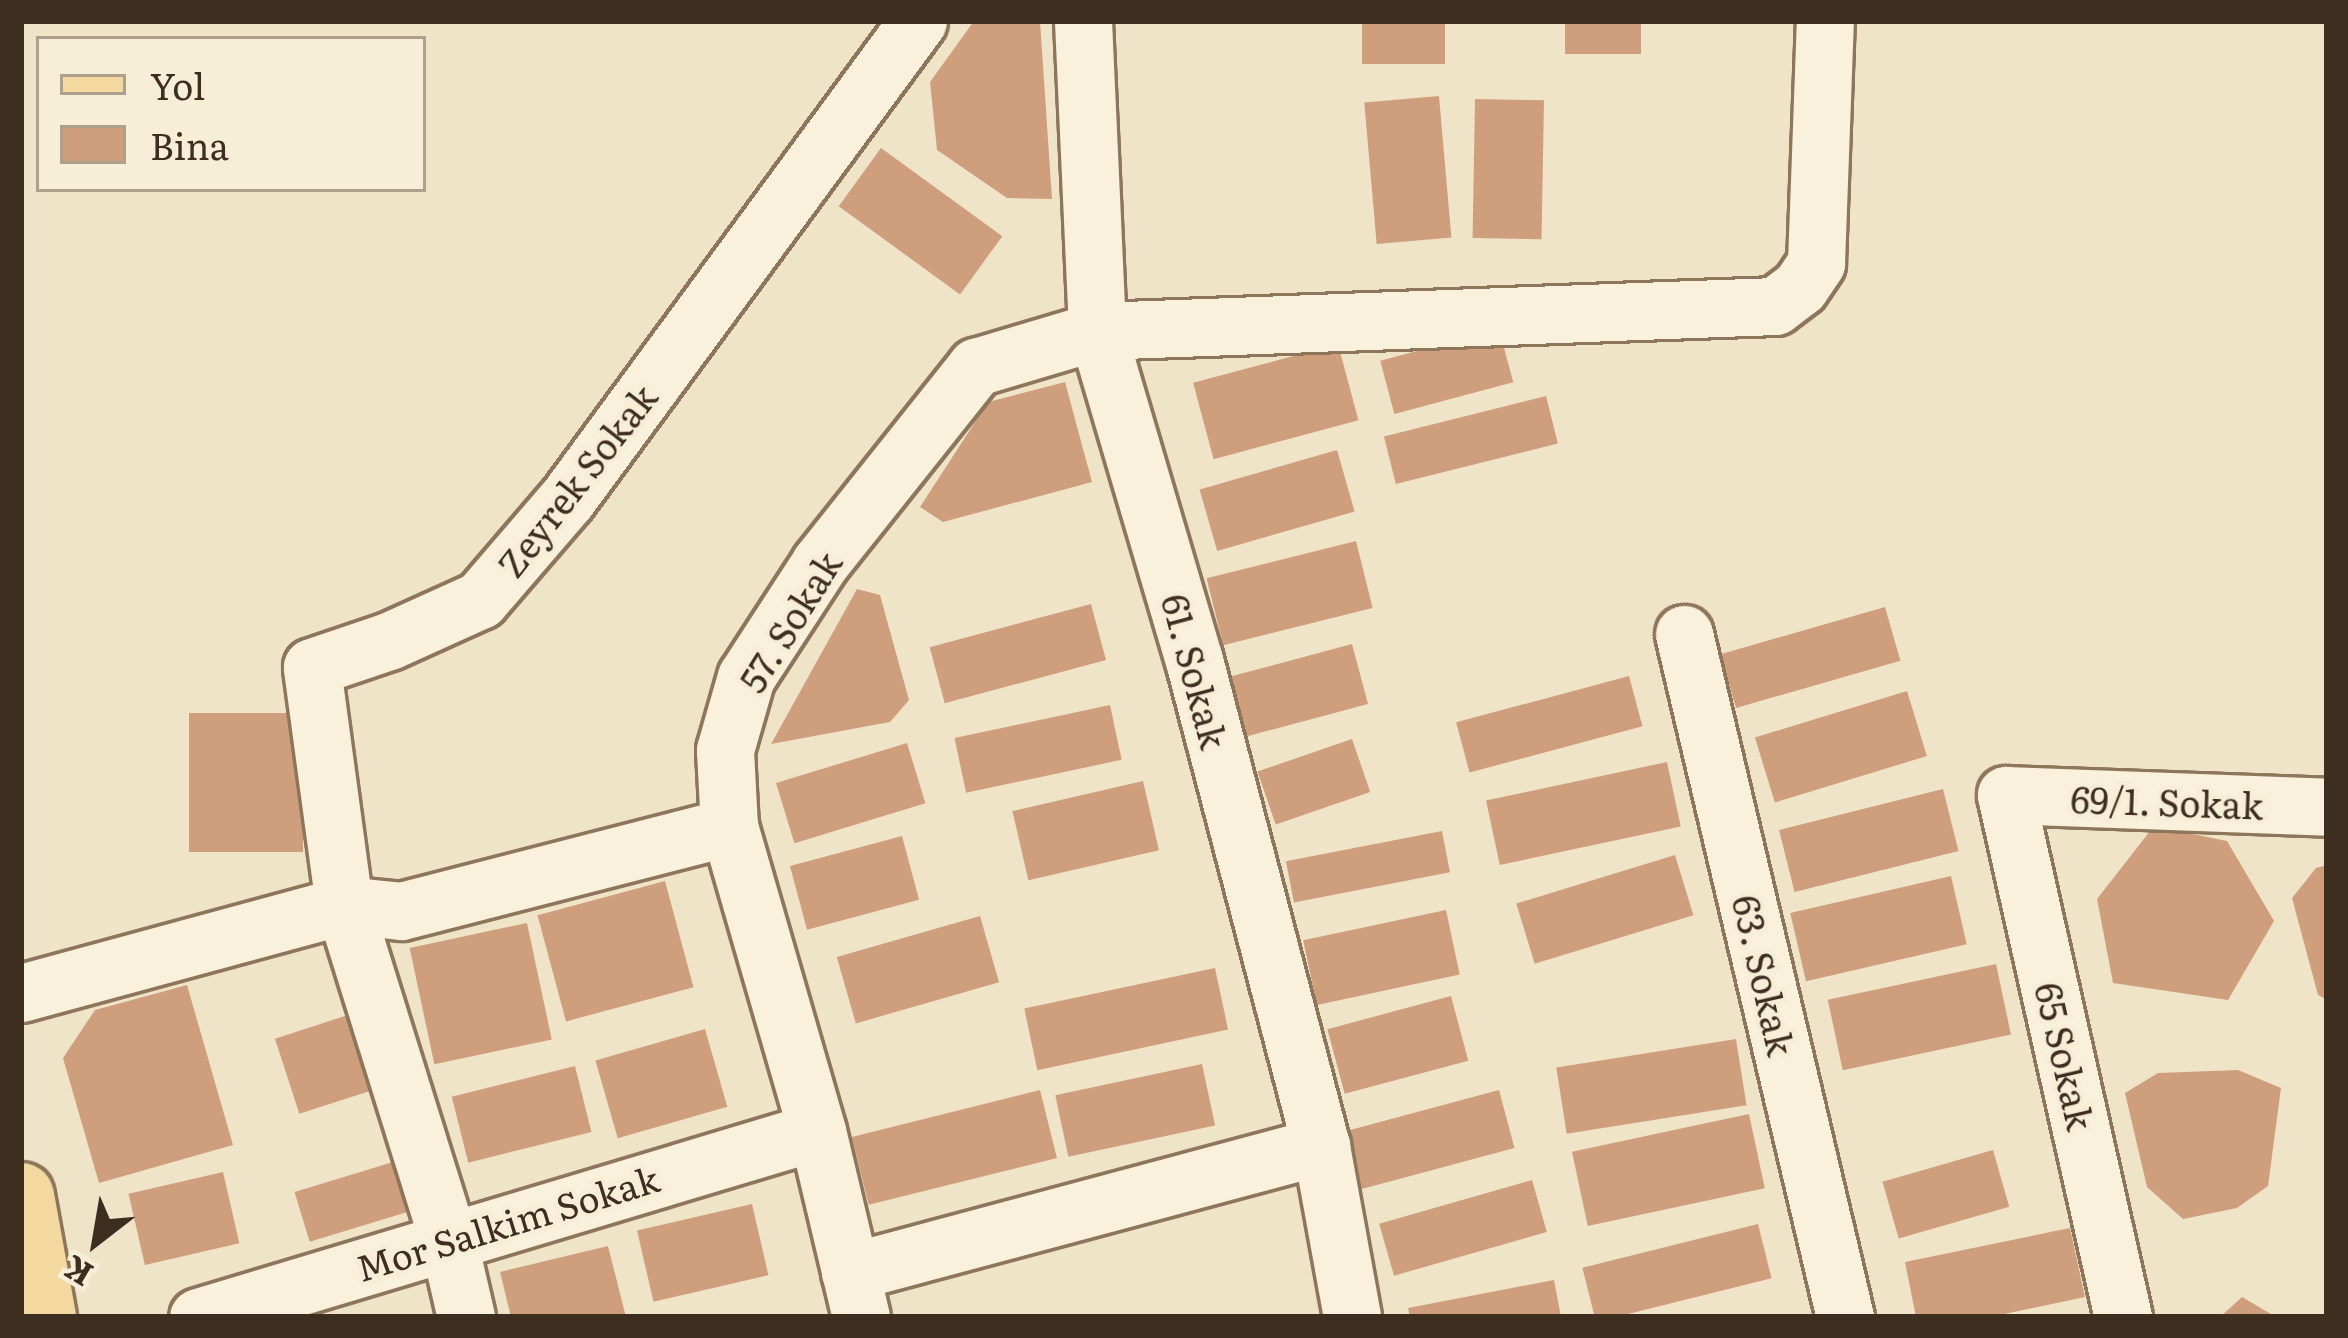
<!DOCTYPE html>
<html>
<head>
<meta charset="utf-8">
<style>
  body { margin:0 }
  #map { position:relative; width:2348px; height:1338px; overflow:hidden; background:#f0e4c8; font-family:Literata,serif }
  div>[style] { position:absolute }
  .building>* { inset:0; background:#cf9f7d; transform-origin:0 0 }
  .roads { filter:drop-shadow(3px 0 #8d765c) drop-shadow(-3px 0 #8d765c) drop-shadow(0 3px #8d765c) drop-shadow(0 -3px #8d765c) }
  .minor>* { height:57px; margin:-28.5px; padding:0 28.5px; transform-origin:28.5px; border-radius:28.5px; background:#faf1dc }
  .major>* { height:66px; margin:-33px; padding:0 33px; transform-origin:33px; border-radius:33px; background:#f3d9a0 }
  span { translate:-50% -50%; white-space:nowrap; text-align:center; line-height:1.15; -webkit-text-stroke:9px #f7eed8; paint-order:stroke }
  .street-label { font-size:36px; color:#3d2e20 }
  .frame { position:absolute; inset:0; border:24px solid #3d2e20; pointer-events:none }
  .legend { position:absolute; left:36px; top:36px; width:390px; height:156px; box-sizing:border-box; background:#f7eed8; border:3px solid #ada18e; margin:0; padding:15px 21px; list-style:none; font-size:36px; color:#3d2e20 }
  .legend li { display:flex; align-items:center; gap:24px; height:60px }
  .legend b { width:60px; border:3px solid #ada18e }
  .north { position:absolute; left:36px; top:1182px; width:120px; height:120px; -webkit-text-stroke:9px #f7eed8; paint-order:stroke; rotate:211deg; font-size:33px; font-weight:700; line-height:48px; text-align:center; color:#3d2e20 }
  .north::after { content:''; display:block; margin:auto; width:42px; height:54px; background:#3d2e20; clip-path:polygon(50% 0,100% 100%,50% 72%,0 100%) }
</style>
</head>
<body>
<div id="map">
  <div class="building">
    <i style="clip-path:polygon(974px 21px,1040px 21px,1052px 199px,1007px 198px,937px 150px,930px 82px)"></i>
    <i style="left:1362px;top:21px;width:83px;height:43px"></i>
    <i style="left:1565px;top:21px;width:76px;height:33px"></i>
    <i style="left:1439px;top:96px;width:142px;height:75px;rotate:85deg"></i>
    <i style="left:1475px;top:99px;width:69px;height:139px;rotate:1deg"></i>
    <i style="left:881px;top:148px;width:150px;height:72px;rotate:36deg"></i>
    <i style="left:1499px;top:329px;width:55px;height:123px;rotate:75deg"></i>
    <i style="left:1338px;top:344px;width:79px;height:150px;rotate:75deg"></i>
    <i style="clip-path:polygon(1065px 382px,1092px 482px,943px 522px,920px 507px,988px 402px)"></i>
    <i style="left:1546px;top:396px;width:49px;height:167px;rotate:76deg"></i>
    <i style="left:1337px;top:450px;width:64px;height:143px;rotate:74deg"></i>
    <i style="left:1356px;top:541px;width:69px;height:154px;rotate:76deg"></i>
    <i style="clip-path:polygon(857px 589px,880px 595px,909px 700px,890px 722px,771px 744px)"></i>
    <i style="left:1091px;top:604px;width:58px;height:167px;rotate:75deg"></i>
    <i style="left:1885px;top:607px;width:56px;height:171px;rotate:74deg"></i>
    <i style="left:1352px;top:644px;width:62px;height:125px;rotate:75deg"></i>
    <i style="left:1629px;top:676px;width:52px;height:179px;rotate:75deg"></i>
    <i style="left:1907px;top:691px;width:68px;height:159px;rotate:73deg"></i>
    <i style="left:1110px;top:705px;width:56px;height:159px;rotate:78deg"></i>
    <i style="left:189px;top:713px;width:114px;height:139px"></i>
    <i style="left:1352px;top:739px;width:56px;height:100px;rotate:71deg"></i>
    <i style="left:907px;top:743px;width:63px;height:137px;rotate:73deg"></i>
    <i style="left:1667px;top:762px;width:66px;height:185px;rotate:78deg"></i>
    <i style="left:1143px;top:781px;width:71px;height:134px;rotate:77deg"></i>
    <i style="left:1943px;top:789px;width:64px;height:169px;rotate:76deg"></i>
    <i style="clip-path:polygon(2154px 826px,2227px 841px,2274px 921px,2228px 1000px,2113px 983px,2097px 899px)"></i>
    <i style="left:1442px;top:831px;width:42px;height:159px;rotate:79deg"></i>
    <i style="left:902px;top:836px;width:66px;height:116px;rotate:75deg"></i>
    <i style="left:1675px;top:855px;width:63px;height:166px;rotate:73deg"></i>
    <i style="clip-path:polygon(2327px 865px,2327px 1000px,2318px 995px,2292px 898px,2316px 868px)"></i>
    <i style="left:1951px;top:876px;width:70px;height:165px;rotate:77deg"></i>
    <i style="left:665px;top:881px;width:110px;height:132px;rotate:75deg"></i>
    <i style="left:1446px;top:910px;width:66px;height:146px;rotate:78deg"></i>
    <i style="left:980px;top:916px;width:69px;height:149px;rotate:74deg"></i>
    <i style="left:527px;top:923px;width:119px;height:120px;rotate:78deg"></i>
    <i style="left:1996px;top:964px;width:72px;height:172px;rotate:78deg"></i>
    <i style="left:1215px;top:968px;width:63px;height:195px;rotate:78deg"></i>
    <i style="clip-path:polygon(187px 985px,233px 1145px,99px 1183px,63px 1058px,95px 1010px)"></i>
    <i style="left:1451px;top:996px;width:67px;height:128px;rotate:75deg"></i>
    <i style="left:351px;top:1014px;width:79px;height:80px;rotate:72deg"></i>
    <i style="left:705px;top:1029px;width:81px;height:114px;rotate:74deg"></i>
    <i style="left:1736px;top:1039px;width:67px;height:182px;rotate:81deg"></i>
    <i style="left:1202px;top:1064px;width:63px;height:150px;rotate:78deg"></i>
    <i style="left:575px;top:1066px;width:68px;height:127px;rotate:76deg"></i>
    <i style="clip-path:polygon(2238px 1070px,2281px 1088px,2268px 1186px,2237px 1208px,2183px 1219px,2147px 1187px,2125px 1093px,2158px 1073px)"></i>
    <i style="left:1040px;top:1090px;width:70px;height:194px;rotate:76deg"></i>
    <i style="left:1499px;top:1090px;width:60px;height:161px;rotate:75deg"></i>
    <i style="left:1749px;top:1114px;width:76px;height:181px;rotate:78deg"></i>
    <i style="left:1993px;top:1150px;width:59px;height:115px;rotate:74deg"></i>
    <i style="left:393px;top:1162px;width:52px;height:103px;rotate:73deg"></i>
    <i style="left:223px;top:1172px;width:73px;height:97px;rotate:77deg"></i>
    <i style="left:1532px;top:1180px;width:54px;height:159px;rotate:74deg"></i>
    <i style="left:752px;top:1204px;width:73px;height:118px;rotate:77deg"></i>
    <i style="left:1758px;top:1224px;width:56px;height:181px;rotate:76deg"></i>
    <i style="clip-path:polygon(2070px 1228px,2085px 1297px,1990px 1317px,1916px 1317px,1905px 1262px)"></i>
    <i style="clip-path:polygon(608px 1246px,626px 1317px,511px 1317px,500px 1272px)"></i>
    <i style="clip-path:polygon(1554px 1280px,1561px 1317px,1410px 1317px,1408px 1308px)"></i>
    <i style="clip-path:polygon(2242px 1297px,2276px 1317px,2220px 1317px)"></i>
  </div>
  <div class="roads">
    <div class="minor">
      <i style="left:1083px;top:21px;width:310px;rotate:87.4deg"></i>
      <i style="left:1097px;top:331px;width:343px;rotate:73.6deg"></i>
      <i style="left:1194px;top:660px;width:502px;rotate:75.36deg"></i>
      <i style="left:1321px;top:1146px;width:174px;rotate:79.7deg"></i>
      <i style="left:1684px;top:634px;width:702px;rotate:76.74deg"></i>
      <i style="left:21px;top:993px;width:335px;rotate:-15.2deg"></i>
      <i style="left:344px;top:905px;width:57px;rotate:6deg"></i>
      <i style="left:401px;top:911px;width:339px;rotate:-14.4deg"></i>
      <i style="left:850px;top:1272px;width:488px;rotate:-15deg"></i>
      <i style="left:198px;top:1317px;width:646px;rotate:-16.72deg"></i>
      <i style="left:466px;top:1317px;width:80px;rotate:-103deg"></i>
      <i style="left:448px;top:1239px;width:350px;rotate:-107.3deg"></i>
      <i style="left:344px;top:905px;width:240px;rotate:-97.7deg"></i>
      <i style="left:312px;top:667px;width:81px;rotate:-18.7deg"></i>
      <i style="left:389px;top:641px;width:100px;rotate:-24.3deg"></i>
      <i style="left:480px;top:600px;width:133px;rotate:-49.3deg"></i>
      <i style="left:567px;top:499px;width:593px;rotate:-53.71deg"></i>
      <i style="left:861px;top:1317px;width:191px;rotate:-103.3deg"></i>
      <i style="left:817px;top:1131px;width:316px;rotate:-106.1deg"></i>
      <i style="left:729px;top:827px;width:77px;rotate:-93deg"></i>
      <i style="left:725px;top:750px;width:76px;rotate:-74deg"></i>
      <i style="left:746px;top:677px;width:136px;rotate:-57deg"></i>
      <i style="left:820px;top:563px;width:251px;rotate:-51.5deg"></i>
      <i style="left:976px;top:367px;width:126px;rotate:-16.6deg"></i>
      <i style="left:1097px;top:331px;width:678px;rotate:-2.11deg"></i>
      <i style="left:1775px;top:306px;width:31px;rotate:-37deg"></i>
      <i style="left:1800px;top:287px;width:29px;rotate:-56deg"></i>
      <i style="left:1816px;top:263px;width:242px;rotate:-87.9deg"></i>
      <i style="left:2123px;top:1317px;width:535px;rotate:-102.63deg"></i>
      <i style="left:2006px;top:795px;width:321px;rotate:2.1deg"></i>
    </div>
    <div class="major">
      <i style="left:21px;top:1196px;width:123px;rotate:79.7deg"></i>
    </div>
  </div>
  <div class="street-label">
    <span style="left:576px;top:480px;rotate:-52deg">Zeyrek Sokak</span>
    <span style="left:789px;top:621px;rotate:-58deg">57. Sokak</span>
    <span style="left:1196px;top:671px;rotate:75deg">61. Sokak</span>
    <span style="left:2167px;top:801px;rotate:2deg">69/1. Sokak</span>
    <span style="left:1765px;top:975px;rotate:77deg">63. Sokak</span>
    <span style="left:2066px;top:1056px;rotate:77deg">65 Sokak</span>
    <span style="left:507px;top:1222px;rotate:-17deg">Mor Salkim Sokak</span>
  </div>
  <div class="frame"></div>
  <ul class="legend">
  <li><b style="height:15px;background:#f3d9a0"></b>Yol</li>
  <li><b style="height:33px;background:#cf9f7d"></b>Bina</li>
  </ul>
  <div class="north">K</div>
</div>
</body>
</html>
